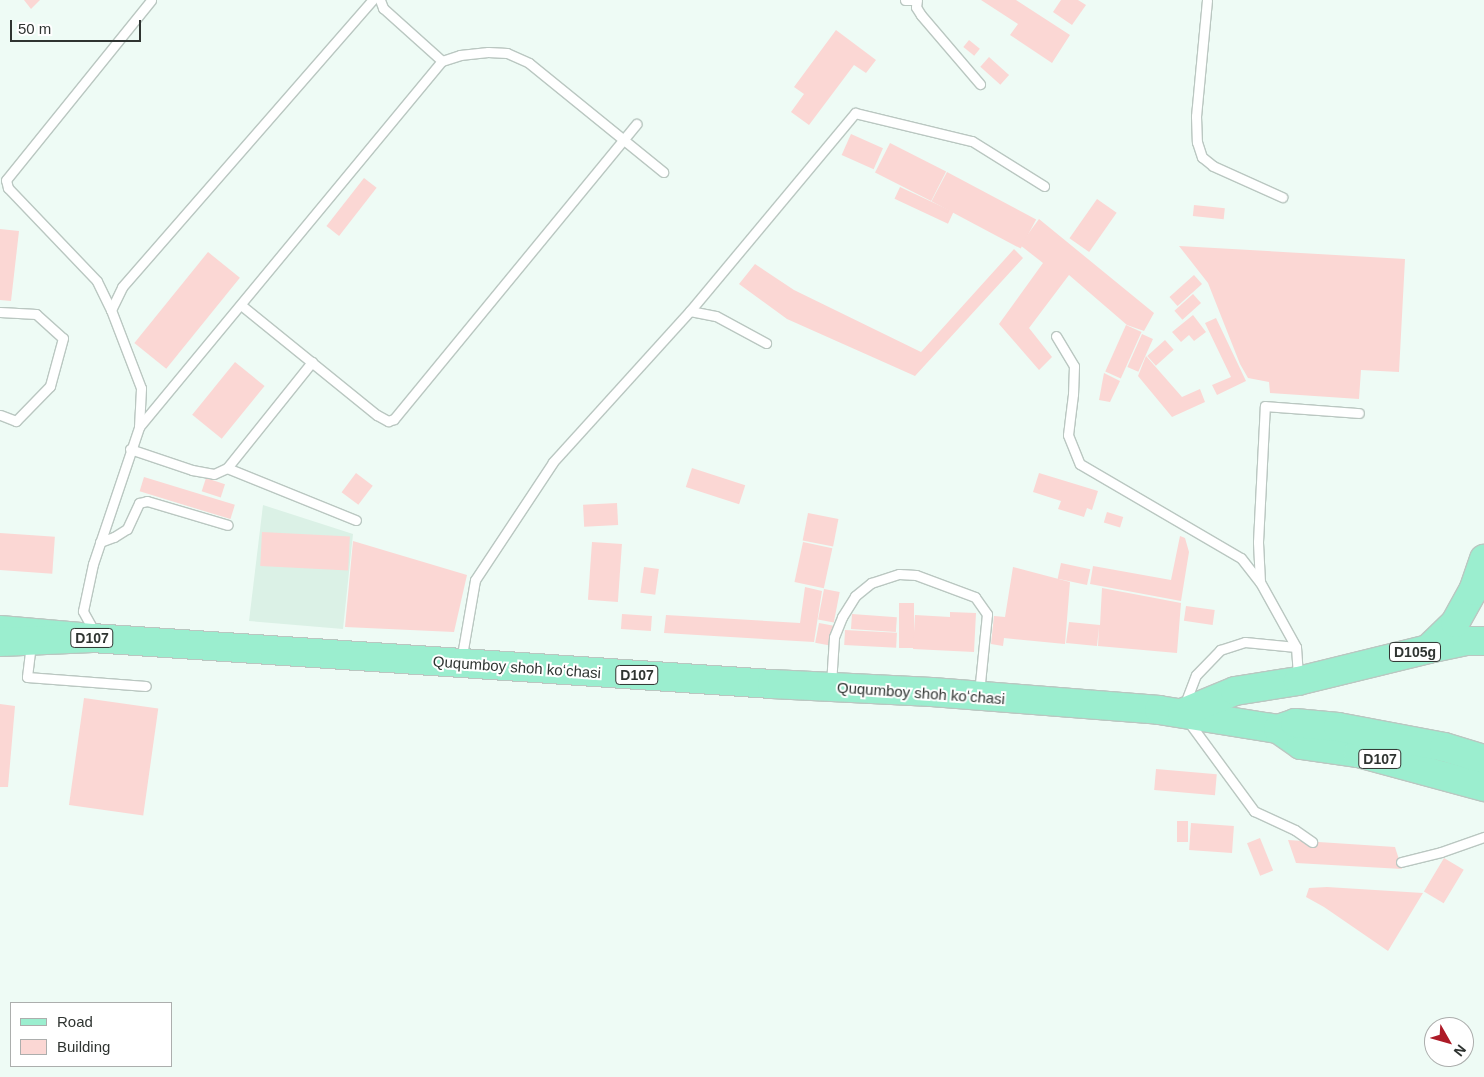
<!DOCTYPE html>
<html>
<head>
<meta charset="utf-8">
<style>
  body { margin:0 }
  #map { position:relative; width:1484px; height:1077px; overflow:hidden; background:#eefbf5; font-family:Arial,sans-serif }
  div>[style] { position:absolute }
  .built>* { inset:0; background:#dbf1e6 }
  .building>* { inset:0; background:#fbd7d4; transform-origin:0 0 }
  .roads { filter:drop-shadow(1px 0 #bac7c1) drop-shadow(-1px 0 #bac7c1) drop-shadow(0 1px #bac7c1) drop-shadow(0 -1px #bac7c1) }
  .service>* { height:9px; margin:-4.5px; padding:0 4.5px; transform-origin:4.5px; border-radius:4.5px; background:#fff }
  .primary>* { height:28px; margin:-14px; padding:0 14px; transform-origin:14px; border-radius:14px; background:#9beecf }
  span { translate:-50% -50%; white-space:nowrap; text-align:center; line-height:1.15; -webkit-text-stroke:4px #fff; paint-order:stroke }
  .shield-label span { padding:1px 4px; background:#fff; border:1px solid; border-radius:4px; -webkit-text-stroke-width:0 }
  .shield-label { font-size:14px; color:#2f3431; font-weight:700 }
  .street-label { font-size:15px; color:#2f3431 }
  .legend { position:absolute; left:10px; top:1002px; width:162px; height:65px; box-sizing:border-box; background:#fff; border:1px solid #acaead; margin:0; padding:6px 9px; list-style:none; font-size:15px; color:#2f3431 }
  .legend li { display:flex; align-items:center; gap:10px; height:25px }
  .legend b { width:25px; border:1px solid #acaead }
  .north { position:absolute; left:1424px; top:1017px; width:50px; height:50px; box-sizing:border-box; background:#fff; border:1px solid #acaead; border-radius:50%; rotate:128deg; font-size:14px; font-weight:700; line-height:20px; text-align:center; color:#2f3431 }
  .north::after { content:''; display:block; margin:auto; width:18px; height:22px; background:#ad1a27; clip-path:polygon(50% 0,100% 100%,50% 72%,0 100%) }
  .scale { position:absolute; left:10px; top:20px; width:131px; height:22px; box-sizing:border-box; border:2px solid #2f3431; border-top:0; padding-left:6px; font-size:15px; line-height:18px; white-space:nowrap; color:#2f3431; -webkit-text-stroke:4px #fff; paint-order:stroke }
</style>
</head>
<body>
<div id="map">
  <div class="built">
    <i style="clip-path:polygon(263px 505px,353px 534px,343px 629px,249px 621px)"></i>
  </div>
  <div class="building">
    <i style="clip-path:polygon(24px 0,40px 0,31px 9px)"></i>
    <i style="clip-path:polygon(981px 0,1016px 0,1070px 35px,1052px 63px,1010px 35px,1018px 24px)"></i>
    <i style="clip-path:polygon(1061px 0,1078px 0,1086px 5px,1072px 25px,1053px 12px)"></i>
    <i style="clip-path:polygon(836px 30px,876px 60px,866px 73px,854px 65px,809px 125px,791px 112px,804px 94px,794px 87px)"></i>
    <i style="left:969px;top:40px;width:14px;height:9px;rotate:39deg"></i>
    <i style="left:989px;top:57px;width:27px;height:13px;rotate:42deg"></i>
    <i style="left:851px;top:134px;width:35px;height:23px;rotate:24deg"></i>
    <i style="left:890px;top:143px;width:63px;height:33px;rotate:27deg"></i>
    <i style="left:947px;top:172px;width:101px;height:33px;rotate:28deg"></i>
    <i style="left:364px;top:178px;width:16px;height:61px;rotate:38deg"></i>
    <i style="left:900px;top:187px;width:59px;height:13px;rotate:25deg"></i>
    <i style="left:1097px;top:199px;width:24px;height:48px;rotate:35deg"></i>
    <i style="left:1194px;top:205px;width:31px;height:11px;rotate:6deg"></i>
    <i style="clip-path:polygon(1039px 219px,1154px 313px,1144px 331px,1127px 325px,1069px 275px,1029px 328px,1052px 357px,1039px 370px,999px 324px,1043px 263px,1020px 245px)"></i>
    <i style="clip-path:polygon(0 229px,19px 231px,11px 301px,0 300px)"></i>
    <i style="clip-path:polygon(1179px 246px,1405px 259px,1399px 372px,1361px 370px,1359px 399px,1270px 393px,1269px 382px,1248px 378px,1240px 364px,1208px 283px)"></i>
    <i style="clip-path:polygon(1014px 249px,1023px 258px,915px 376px,787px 319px,739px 284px,755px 264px,794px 290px,921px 352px)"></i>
    <i style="left:208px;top:252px;width:41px;height:117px;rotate:39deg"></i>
    <i style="left:1194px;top:275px;width:12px;height:33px;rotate:48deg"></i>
    <i style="left:1193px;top:294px;width:12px;height:25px;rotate:48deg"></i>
    <i style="clip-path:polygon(1193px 315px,1206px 332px,1194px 341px,1189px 335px,1181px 342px,1172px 332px)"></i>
    <i style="clip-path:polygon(1216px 318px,1246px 381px,1217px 395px,1212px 385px,1231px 377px,1205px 323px)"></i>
    <i style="left:1126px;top:325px;width:17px;height:51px;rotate:24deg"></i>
    <i style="left:1142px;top:334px;width:12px;height:36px;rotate:24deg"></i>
    <i style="left:1165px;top:340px;width:13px;height:24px;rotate:48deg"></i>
    <i style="clip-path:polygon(1146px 356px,1182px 397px,1200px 389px,1205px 402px,1172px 417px,1138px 376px)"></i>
    <i style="left:235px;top:362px;width:38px;height:68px;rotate:39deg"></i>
    <i style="clip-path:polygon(1104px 373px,1120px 381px,1110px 402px,1099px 400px)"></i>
    <i style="left:692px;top:468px;width:56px;height:20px;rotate:18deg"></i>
    <i style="left:356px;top:473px;width:21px;height:24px;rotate:37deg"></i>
    <i style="clip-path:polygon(1039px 473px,1098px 491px,1092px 510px,1087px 508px,1084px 517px,1058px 509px,1061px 501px,1033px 492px)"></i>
    <i style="left:144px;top:477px;width:95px;height:15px;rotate:17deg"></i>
    <i style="left:206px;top:478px;width:20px;height:14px;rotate:18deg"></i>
    <i style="left:617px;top:503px;width:22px;height:34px;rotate:87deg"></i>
    <i style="left:1107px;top:512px;width:17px;height:11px;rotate:17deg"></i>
    <i style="left:808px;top:513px;width:31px;height:28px;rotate:11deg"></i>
    <i style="left:262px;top:532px;width:88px;height:34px;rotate:3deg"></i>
    <i style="left:0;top:533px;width:55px;height:37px;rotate:4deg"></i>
    <i style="clip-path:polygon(1180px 536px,1185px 538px,1189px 552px,1181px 601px,1090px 584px,1093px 566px,1171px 580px)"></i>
    <i style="clip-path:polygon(353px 541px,467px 575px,454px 632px,345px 627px)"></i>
    <i style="left:592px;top:542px;width:30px;height:58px;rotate:4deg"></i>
    <i style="left:803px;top:542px;width:30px;height:41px;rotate:12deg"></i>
    <i style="left:1061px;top:563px;width:30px;height:16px;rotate:12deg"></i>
    <i style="left:644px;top:567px;width:15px;height:26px;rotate:8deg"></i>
    <i style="clip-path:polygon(1013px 567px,1070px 582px,1065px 644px,1004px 638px,1003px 646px,991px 644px,994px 616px,1005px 617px)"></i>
    <i style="clip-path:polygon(805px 587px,822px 591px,814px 642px,664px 633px,666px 615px,800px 623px)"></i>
    <i style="clip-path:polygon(1102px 588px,1181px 603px,1177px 653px,1098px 646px,1099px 627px,1097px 646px,1066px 643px,1069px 622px,1100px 625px)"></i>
    <i style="left:824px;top:589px;width:16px;height:31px;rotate:11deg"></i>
    <i style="left:899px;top:603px;width:15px;height:45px"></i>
    <i style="left:1186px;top:606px;width:29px;height:15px;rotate:8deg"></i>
    <i style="clip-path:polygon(950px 612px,976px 613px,974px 652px,913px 649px,915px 615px,950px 617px)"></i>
    <i style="left:622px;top:614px;width:30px;height:15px;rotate:4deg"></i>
    <i style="left:852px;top:614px;width:45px;height:15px;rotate:4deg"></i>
    <i style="left:819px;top:623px;width:15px;height:20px;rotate:11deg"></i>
    <i style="left:845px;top:630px;width:52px;height:15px;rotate:3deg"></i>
    <i style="left:84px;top:698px;width:75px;height:108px;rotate:8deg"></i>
    <i style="clip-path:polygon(0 704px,15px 706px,8px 787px,0 787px)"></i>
    <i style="left:1156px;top:769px;width:61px;height:21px;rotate:5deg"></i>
    <i style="left:1177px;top:821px;width:11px;height:21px"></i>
    <i style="left:1191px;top:823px;width:43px;height:27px;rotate:4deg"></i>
    <i style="left:1260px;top:838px;width:35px;height:14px;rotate:68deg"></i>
    <i style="clip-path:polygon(1288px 840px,1395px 847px,1402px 869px,1296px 863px)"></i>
    <i style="left:1444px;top:858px;width:23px;height:39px;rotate:31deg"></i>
    <i style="clip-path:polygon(1327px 887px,1423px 893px,1388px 951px,1324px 907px,1306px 897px,1309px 888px)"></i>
  </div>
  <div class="roads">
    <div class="service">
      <i style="left:380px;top:0;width:9px;rotate:69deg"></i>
      <i style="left:383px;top:8px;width:79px;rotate:41.9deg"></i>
      <i style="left:905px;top:0;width:9px"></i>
      <i style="left:917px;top:0;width:7px;rotate:98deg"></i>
      <i style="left:916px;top:7px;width:9px;rotate:58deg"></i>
      <i style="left:921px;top:15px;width:91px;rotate:49.5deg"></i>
      <i style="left:1207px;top:0;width:117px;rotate:95.4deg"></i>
      <i style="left:1196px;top:116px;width:26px;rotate:88deg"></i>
      <i style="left:1197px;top:142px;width:16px;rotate:72deg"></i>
      <i style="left:1202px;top:157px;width:14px;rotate:39deg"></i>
      <i style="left:1213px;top:166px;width:76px;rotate:24.2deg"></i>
      <i style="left:241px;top:305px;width:175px;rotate:39deg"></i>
      <i style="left:377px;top:415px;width:13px;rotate:29deg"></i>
      <i style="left:388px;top:421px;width:6px;rotate:-18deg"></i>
      <i style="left:394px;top:419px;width:382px;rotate:-50.6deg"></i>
      <i style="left:111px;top:310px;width:25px;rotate:-64deg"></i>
      <i style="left:122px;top:287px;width:381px;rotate:-48.9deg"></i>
      <i style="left:690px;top:311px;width:26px;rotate:11deg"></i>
      <i style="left:716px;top:316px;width:57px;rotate:28.4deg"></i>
      <i style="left:0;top:312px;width:36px;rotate:3deg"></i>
      <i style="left:36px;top:314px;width:36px;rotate:42deg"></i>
      <i style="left:63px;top:338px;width:50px;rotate:105.2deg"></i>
      <i style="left:50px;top:386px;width:49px;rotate:134.2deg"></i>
      <i style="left:16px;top:421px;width:17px;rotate:-159deg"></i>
      <i style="left:1056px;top:336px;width:35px;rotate:59deg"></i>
      <i style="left:1074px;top:366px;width:28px;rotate:92deg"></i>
      <i style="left:1073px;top:394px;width:41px;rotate:97deg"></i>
      <i style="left:1068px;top:435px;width:31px;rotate:68deg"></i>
      <i style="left:1080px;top:464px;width:186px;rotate:30.3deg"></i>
      <i style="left:1241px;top:558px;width:31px;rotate:52deg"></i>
      <i style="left:1260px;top:582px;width:74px;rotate:61deg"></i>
      <i style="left:1296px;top:647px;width:30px;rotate:86deg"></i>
      <i style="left:139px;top:427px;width:39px;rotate:-87deg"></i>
      <i style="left:141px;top:388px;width:84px;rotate:-111deg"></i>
      <i style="left:111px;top:310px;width:32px;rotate:-116deg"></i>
      <i style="left:97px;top:281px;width:129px;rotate:-133.7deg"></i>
      <i style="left:8px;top:188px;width:8px;rotate:-104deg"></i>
      <i style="left:6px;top:180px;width:231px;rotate:-51.1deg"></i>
      <i style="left:130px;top:449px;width:65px;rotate:18.7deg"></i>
      <i style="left:192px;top:470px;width:22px;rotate:10deg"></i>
      <i style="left:214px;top:474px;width:14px;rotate:-25deg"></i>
      <i style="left:227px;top:468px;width:136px;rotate:-51.3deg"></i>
      <i style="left:227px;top:468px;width:139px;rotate:22deg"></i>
      <i style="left:100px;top:542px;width:15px;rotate:-20deg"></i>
      <i style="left:114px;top:537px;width:15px;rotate:-32deg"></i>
      <i style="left:127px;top:529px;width:29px;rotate:-65deg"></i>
      <i style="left:139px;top:503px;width:8px;rotate:-14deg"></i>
      <i style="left:147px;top:501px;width:84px;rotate:16.5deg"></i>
      <i style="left:1260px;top:582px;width:40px;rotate:-92.9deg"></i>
      <i style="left:1258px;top:542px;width:136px;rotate:-87.1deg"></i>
      <i style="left:1265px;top:406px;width:94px;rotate:4.3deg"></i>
      <i style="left:95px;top:633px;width:25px;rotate:-119deg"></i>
      <i style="left:83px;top:611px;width:48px;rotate:-78deg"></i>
      <i style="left:93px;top:564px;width:145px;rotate:-71.4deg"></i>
      <i style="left:139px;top:427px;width:475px;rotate:-50.4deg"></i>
      <i style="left:442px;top:61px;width:19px;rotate:-18deg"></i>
      <i style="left:460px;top:55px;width:28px;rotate:-6deg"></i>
      <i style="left:488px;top:52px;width:19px;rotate:3deg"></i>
      <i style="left:507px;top:53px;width:24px;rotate:24deg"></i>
      <i style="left:529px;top:63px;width:173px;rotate:39.1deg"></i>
      <i style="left:31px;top:644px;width:33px;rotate:97deg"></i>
      <i style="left:27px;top:677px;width:119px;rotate:4.3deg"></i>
      <i style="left:461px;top:661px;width:82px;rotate:-80.2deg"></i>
      <i style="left:475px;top:580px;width:141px;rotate:-56.5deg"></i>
      <i style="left:553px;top:462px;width:204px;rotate:-47.8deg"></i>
      <i style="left:690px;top:311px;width:258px;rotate:-50.2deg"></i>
      <i style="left:855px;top:113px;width:120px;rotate:13.5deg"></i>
      <i style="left:972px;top:141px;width:85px;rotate:32deg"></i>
      <i style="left:831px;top:684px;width:47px;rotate:-86.3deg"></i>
      <i style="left:834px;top:637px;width:22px;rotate:-68deg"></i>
      <i style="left:842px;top:617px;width:25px;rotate:-58deg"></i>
      <i style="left:855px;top:596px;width:21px;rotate:-39deg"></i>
      <i style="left:871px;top:583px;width:29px;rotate:-18deg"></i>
      <i style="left:899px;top:574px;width:17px;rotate:3deg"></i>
      <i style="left:916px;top:575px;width:63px;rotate:20.4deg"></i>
      <i style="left:975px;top:597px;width:21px;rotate:55deg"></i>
      <i style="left:987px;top:614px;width:79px;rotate:95.8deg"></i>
      <i style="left:1184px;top:706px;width:33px;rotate:-69deg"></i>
      <i style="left:1196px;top:675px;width:35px;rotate:-46deg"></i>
      <i style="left:1220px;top:650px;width:26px;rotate:-18deg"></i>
      <i style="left:1245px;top:642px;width:51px;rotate:5.6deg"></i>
      <i style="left:1188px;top:721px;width:112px;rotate:53.7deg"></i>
      <i style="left:1254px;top:811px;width:45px;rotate:24.9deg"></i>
      <i style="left:1295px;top:830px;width:21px;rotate:35deg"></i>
      <i style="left:1401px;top:862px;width:41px;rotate:-14deg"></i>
      <i style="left:1441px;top:852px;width:46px;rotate:-19.2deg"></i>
    </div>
    <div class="primary">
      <i style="left:0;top:630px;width:92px;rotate:5deg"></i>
      <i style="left:92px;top:638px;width:92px;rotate:177.5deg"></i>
      <i style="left:92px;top:638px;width:682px;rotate:3.87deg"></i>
      <i style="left:772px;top:684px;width:160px;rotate:2.9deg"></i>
      <i style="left:932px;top:692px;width:228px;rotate:4.5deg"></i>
      <i style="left:1159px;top:710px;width:121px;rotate:9.1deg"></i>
      <i style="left:1278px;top:729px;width:28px;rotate:35deg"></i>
      <i style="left:1301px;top:745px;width:58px;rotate:8deg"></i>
      <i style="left:1358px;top:753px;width:131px;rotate:15.1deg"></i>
      <i style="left:1428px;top:649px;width:40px;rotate:-12deg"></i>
      <i style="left:1467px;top:641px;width:17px"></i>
      <i style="left:1182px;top:713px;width:57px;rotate:-22.5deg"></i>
      <i style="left:1235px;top:691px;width:64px;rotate:-9deg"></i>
      <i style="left:1298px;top:681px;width:134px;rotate:-13.8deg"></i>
      <i style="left:1428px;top:649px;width:37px;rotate:-44deg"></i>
      <i style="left:1455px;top:623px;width:37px;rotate:-61deg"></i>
      <i style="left:1473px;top:591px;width:34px;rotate:-71deg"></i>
      <i style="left:1278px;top:729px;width:18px;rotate:-19deg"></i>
      <i style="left:1295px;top:723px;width:43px;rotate:5.3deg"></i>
      <i style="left:1338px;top:727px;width:108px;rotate:10.7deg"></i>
      <i style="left:1444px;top:747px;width:42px;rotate:16.7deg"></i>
    </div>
  </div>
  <div class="shield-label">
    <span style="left:92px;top:638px">D107</span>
    <span style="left:1415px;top:652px">D105g</span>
    <span style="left:637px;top:675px">D107</span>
    <span style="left:1380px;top:759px">D107</span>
  </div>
  <div class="street-label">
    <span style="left:517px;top:667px;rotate:4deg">Ququmboy shoh koʻchasi</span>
    <span style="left:921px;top:693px;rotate:4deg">Ququmboy shoh koʻchasi</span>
  </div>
  <ul class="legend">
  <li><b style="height:6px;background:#9beecf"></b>Road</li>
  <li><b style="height:14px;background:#fbd7d4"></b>Building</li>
  </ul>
  <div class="north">N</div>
  <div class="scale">50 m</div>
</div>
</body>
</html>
